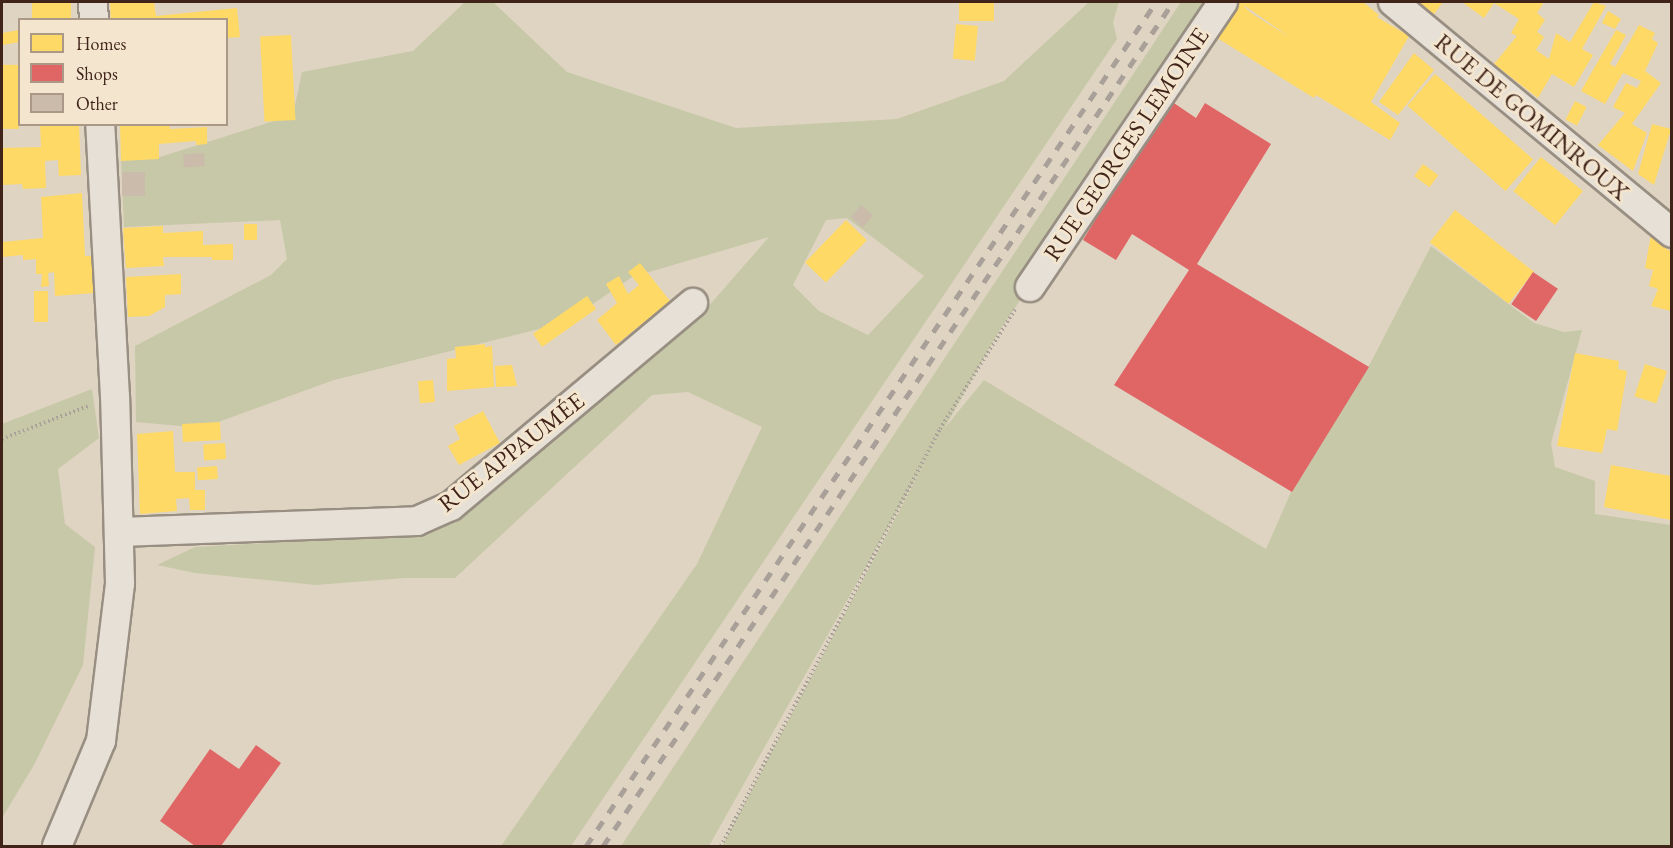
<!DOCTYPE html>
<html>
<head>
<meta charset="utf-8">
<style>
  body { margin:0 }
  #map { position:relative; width:1673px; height:848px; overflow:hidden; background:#dfd4c1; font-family:"EB Garamond",serif }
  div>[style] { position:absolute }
  .green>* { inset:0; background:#c7c8a7 }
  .homes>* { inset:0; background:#ffd966; transform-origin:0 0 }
  .shops>* { inset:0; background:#e06666; transform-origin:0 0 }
  .building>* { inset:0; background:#cabbab; transform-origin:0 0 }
  .path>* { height:4px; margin-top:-2px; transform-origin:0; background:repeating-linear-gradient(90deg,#a9a199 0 1.5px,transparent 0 4.5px) }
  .roads { filter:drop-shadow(2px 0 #988e82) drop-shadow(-2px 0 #988e82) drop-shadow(0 2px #988e82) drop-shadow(0 -2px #988e82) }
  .minor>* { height:28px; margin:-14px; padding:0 14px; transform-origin:14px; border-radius:14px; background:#e6e0d6 }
  .rail>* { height:4.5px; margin-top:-2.25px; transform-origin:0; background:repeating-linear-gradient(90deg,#a9a199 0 10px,transparent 0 20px) }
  span { translate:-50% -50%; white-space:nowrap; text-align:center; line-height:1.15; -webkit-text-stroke:6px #f3e5ce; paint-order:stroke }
  .street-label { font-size:24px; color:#40241a }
  .frame { position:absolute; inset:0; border:3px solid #40241a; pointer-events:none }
  .legend { position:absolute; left:18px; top:18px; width:210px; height:108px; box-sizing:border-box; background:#f3e5ce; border:2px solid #ab9886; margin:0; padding:8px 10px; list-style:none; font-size:18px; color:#40241a }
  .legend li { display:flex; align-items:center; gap:12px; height:30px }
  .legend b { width:30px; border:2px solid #ab9886 }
</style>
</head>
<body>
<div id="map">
  <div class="green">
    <i style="clip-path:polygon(evenodd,465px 2px,493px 2px,567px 72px,736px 128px,897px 119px,1004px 81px,1089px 2px,1119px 2px,1113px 22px,1117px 39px,571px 846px,501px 846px,697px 564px,762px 427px,688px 392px,652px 395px,455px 578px,405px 578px,316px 585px,195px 573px,157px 565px,195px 547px,427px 534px,472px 508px,693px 324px,769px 237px,632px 277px,567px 322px,334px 380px,202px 428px,136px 422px,135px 346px,271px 275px,287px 259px,280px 220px,124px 227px,121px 159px,160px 157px,293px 115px,302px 72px,413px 51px,465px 2px,847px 218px,924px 276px,868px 335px,819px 311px,793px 285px,826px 220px,847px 218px)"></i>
    <i style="clip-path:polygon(1181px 2px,1216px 2px,1177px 68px,998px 333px,944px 429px,984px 380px,1266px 549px,1291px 492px,1371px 362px,1431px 246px,1534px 323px,1564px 332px,1582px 330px,1551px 443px,1555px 467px,1595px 481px,1595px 514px,1671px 525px,1671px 846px,722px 846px,926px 460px,709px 846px,621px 846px)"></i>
    <i style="clip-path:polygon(92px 389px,99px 438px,58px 469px,65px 524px,95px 547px,83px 665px,34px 765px,2px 818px,2px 424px)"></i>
  </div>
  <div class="homes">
    <i style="left:32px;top:2px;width:39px;height:18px"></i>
    <i style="clip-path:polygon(110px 2px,154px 2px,156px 16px,237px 8px,240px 37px,226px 38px,226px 20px,111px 20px)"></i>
    <i style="left:959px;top:2px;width:35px;height:19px"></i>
    <i style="clip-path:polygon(evenodd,1236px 2px,1363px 2px,1379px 15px,1377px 17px,1409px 36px,1371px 102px,1400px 123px,1390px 140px,1316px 95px,1314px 98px,1214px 36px,1236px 2px,1242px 4px,1291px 38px,1251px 13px,1242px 4px)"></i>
    <i style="clip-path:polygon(1415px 2px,1443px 2px,1434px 14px)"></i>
    <i style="clip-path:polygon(1462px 2px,1544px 2px,1537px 13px,1545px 20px,1537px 32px,1544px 37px,1536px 50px,1549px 59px,1556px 33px,1570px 42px,1594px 2px,1606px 6px,1582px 49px,1593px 55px,1574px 87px,1552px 74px,1538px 98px,1494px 64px,1517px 36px,1511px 33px,1519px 19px,1494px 3px,1484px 18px)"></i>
    <i style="clip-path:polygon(1608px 11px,1621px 19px,1615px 29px,1602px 23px)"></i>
    <i style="left:956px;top:24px;width:22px;height:35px;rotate:5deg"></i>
    <i style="clip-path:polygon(1639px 25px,1655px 33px,1652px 39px,1658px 43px,1645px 71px,1661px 83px,1632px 124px,1647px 133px,1633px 171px,1598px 145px,1625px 113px,1613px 107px,1626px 83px,1637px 88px,1641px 81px,1623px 73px,1605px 104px,1581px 91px,1616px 30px,1626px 35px,1610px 64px,1615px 67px)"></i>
    <i style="clip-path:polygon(19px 30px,20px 42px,2px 45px,2px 33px)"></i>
    <i style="left:291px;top:35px;width:85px;height:31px;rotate:87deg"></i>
    <i style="clip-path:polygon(1414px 53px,1434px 70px,1398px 115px,1379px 102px)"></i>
    <i style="left:20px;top:65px;width:64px;height:18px;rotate:91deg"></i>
    <i style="left:1435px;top:74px;width:130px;height:42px;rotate:41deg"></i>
    <i style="left:1575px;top:101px;width:13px;height:21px;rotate:27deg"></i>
    <i style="clip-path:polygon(40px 124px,79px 124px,81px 175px,59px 176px,58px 160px,45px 161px,46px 188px,23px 189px,22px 184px,2px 185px,2px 148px,41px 147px)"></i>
    <i style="clip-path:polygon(120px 124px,170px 124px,170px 129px,207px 127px,207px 144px,196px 145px,196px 141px,159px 144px,159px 159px,121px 161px)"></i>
    <i style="clip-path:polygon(1652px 124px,1671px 129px,1654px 185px,1638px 174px)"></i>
    <i style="left:1541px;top:157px;width:54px;height:44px;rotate:39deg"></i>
    <i style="left:1423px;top:164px;width:19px;height:15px;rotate:36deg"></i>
    <i style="clip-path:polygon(82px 193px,85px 256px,93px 256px,94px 293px,55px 296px,54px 272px,48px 273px,49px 286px,41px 287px,42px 274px,36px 274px,36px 259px,23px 260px,23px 255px,2px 257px,2px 242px,43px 238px,41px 197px)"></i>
    <i style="left:1455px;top:210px;width:100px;height:41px;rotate:38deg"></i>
    <i style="left:846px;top:220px;width:29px;height:59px;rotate:44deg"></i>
    <i style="left:257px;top:224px;width:16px;height:13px;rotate:90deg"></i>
    <i style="clip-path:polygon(163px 226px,163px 233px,203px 231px,203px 245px,233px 244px,233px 260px,212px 260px,212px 257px,163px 257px,164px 266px,126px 268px,123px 228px)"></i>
    <i style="clip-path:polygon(1651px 235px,1671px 252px,1671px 311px,1651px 306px,1658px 289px,1649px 286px,1653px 270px,1645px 268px)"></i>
    <i style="clip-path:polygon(640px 263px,670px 301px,616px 345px,597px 320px,617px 303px,606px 284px,619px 276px,628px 294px,639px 285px,628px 272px)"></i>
    <i style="clip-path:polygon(181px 274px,181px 294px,165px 295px,165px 307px,149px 316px,128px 317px,126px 277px)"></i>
    <i style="left:34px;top:291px;width:14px;height:31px"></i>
    <i style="left:587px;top:296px;width:16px;height:66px;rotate:55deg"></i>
    <i style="clip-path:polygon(485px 344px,485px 347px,492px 346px,494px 387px,447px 391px,447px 359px,456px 358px,455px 347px)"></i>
    <i style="clip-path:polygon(1575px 353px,1619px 361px,1618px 369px,1627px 371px,1617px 431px,1607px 429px,1602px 453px,1557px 446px)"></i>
    <i style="left:1645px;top:364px;width:23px;height:34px;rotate:18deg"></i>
    <i style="clip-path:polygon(512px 365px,517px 386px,496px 387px,495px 366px)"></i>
    <i style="left:433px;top:380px;width:22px;height:15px;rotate:85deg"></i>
    <i style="clip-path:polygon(483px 411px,500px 443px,459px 465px,448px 446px,460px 439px,454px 426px)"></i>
    <i style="left:220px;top:422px;width:18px;height:38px;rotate:87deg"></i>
    <i style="clip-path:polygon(173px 431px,175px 472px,195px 472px,195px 490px,205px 490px,205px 510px,190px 510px,189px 498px,176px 499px,177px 511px,140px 514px,137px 434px)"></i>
    <i style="left:225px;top:443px;width:16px;height:22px;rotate:86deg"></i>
    <i style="clip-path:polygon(1611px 465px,1671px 476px,1671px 520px,1604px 507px)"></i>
    <i style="left:217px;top:466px;width:13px;height:20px;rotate:86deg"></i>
  </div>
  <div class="shops">
    <i style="clip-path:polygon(1168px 99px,1196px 118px,1205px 103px,1271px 144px,1197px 264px,1369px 367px,1292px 492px,1114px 385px,1189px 270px,1132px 234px,1116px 260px,1083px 240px)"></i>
    <i style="left:1533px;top:272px;width:30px;height:39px;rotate:34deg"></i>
    <i style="clip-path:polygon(256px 745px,281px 763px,221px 846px,195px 846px,160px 821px,210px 749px,239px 769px)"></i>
  </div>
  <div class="building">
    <i style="left:204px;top:153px;width:13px;height:21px;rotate:86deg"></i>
    <i style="left:122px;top:172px;width:23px;height:24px"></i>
    <i style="left:861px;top:205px;width:16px;height:16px;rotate:40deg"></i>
  </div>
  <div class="path">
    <i style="left:2px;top:439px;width:92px;rotate:-21deg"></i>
    <i style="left:721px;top:846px;width:471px;rotate:-62.3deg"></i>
    <i style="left:940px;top:429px;width:143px;rotate:-57.9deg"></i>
  </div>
  <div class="roads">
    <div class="minor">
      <i style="left:93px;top:2px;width:18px;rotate:87deg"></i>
      <i style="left:1393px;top:2px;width:362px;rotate:39.6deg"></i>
      <i style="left:1030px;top:287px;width:344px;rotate:-55.9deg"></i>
      <i style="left:120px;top:532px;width:297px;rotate:-2.1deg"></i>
      <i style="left:417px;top:521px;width:37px;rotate:-24deg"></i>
      <i style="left:451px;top:506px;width:316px;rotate:-40deg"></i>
      <i style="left:57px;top:846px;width:114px;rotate:-67.3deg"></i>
      <i style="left:101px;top:741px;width:159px;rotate:-83.1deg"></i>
      <i style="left:120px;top:583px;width:186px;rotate:-91.5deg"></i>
      <i style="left:115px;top:397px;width:273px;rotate:-93.1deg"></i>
    </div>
  </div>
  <div class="rail">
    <i style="left:586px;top:846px;width:1018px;rotate:-55.97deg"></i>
    <i style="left:603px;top:846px;width:1018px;rotate:-55.97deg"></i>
  </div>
  <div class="street-label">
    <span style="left:1532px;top:117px;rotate:40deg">RUE DE GOMINROUX</span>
    <span style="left:1126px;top:144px;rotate:-56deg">RUE GEORGES LEMOINE</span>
    <span style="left:511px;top:452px;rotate:-38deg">RUE APPAUMÉE</span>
  </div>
  <div class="frame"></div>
  <ul class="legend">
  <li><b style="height:16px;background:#ffd966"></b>Homes</li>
  <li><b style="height:16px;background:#e06666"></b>Shops</li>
  <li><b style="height:16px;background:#cabbab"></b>Other</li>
  </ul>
</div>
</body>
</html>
